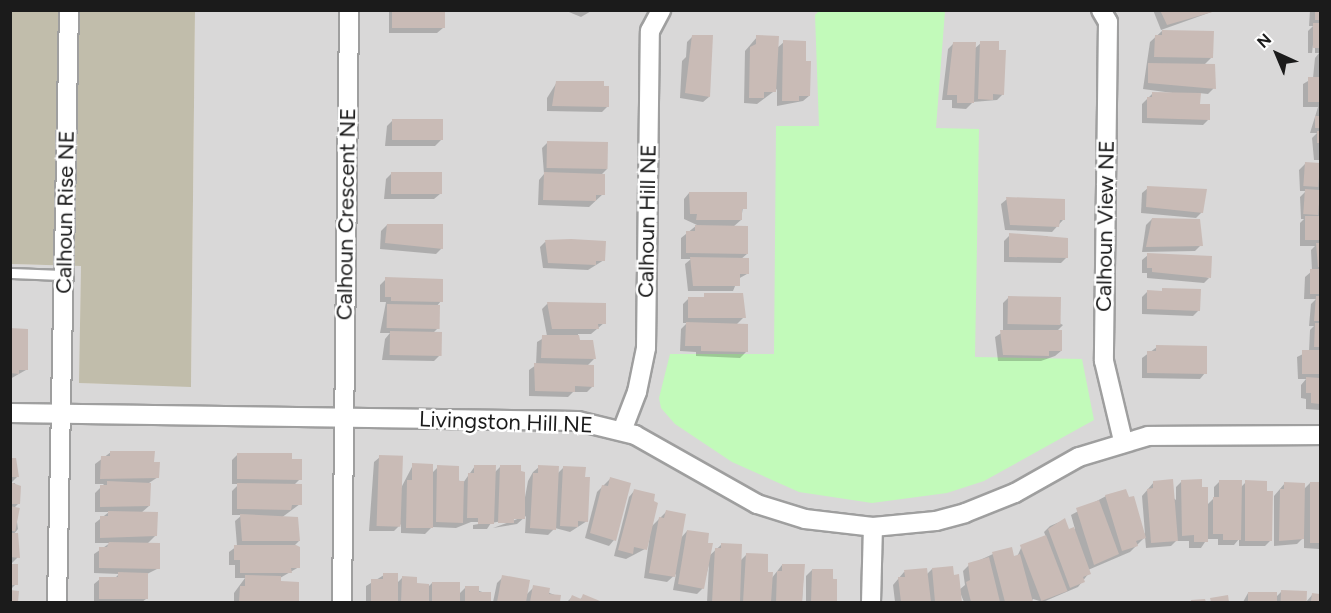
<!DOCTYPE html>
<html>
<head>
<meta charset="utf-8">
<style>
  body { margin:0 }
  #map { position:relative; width:1331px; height:613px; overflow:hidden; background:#ede6e0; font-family:Figtree,sans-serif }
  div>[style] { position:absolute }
  .residential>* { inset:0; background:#d9d8d8 }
  .construction>* { inset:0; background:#c1bdab }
  .park>* { inset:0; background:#c2faba }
  .shadow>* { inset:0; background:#0003 }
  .building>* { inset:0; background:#c9bbb6; transform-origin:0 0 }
  .roads { filter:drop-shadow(2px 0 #9f9f9f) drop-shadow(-2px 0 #9f9f9f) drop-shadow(0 2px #9f9f9f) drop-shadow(0 -2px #9f9f9f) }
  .lane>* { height:9px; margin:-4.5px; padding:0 4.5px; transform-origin:4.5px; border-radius:4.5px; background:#fff }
  .street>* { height:18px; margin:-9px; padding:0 9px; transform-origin:9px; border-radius:9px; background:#fff }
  span { translate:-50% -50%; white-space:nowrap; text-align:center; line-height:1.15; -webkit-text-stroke:5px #fff; paint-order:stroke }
  .street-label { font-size:22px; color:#1b1b1b }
  .frame { position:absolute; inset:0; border:12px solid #1b1b1b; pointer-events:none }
  .north { position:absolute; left:1247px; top:24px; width:60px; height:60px; -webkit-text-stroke:4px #fff; paint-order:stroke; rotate:316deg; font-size:16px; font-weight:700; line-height:24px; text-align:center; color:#1b1b1b }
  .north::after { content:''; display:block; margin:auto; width:21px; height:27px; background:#1b1b1b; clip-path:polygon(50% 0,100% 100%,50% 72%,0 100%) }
</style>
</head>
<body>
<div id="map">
  <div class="residential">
    <i style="clip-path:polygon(195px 11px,1320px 11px,1320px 602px,11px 602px,11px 264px,81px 266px,80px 383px,191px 386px)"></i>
  </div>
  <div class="construction">
    <i style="clip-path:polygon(11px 11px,195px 11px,191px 387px,79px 383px,81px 266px,11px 264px)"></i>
  </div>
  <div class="park">
    <i style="clip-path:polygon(819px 11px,945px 11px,936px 128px,979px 129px,975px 357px,1082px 359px,1094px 420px,984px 481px,947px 493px,872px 503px,799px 492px,732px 462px,675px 424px,661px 408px,659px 398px,670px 354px,774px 354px,776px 126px,819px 126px,815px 15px)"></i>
  </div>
  <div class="shadow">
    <i style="clip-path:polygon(389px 10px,443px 10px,443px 28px,437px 33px,389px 33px)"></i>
    <i style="clip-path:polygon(564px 10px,593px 10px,581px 17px)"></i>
    <i style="clip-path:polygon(1153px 10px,1217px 10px,1161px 30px)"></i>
    <i style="clip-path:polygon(1310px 10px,1320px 10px,1320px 160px,1314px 160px,1312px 138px,1317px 133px,1310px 133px,1318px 107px,1303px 107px,1303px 84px,1313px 78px,1315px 58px,1319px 53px,1315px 53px,1315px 29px,1312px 53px,1308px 53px,1308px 31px,1313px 26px,1309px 26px)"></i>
    <i style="clip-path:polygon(1162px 31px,1212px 57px,1204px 65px,1214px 88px,1208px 94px,1199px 93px,1199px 105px,1208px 120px,1203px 125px,1142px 123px,1142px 104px,1153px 93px,1180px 94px,1143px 89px,1150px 42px)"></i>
    <i style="clip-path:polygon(693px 36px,709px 97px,703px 102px,680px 98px,682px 61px,686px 57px,687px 42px)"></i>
    <i style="clip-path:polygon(757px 37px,777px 48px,784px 42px,809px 96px,803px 101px,777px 106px,777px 89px,757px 104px,744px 103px,745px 51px)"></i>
    <i style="clip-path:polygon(954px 43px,974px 49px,981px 43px,1003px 94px,997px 100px,973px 102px,966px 109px,952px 108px,952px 100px,942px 100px,948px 49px)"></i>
    <i style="clip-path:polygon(557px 82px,608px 106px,602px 112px,547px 111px,547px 98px)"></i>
    <i style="clip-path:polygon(393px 120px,441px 140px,435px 146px,385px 146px,387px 126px)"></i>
    <i style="clip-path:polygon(548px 142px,607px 169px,601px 175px,603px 194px,589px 207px,538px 205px,539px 180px,544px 174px,542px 148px)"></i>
    <i style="clip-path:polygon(1305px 164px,1320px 164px,1320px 410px,1306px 409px,1306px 399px,1301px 398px,1301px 385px,1306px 379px,1298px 379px,1297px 357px,1309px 351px,1310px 330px,1314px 326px,1309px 326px,1311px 304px,1316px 299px,1304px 299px,1305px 277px,1312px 271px,1311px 250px,1315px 246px,1300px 246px,1300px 223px,1304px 219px,1301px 219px,1300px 197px,1306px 191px,1300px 191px,1299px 170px)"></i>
    <i style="clip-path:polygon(392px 173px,440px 194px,434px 199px,384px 199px,386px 179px)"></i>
    <i style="clip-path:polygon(1148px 188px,1202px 212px,1196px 218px,1141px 213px,1142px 193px)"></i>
    <i style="clip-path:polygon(689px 193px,745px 194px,741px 220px,733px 227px,747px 254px,741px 259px,747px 274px,738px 279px,733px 291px,688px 291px,685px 264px,691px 259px,681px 259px,681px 238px,697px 225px,684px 219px,684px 199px)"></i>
    <i style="clip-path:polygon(1007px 199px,1063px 220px,1052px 232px,1005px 230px,1001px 204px)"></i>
    <i style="clip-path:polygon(1152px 219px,1201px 245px,1195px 251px,1142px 252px,1146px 225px)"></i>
    <i style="clip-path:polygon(387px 225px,442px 248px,436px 254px,380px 249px,381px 231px)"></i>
    <i style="clip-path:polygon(1010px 235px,1047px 236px,1067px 257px,1061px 263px,1004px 262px,1004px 241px)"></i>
    <i style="clip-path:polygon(545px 242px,604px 260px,588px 270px,543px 268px,540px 247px)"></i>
    <i style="clip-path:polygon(1148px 255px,1209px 278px,1204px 283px,1147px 278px,1147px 273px,1142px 273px,1142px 260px)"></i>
    <i style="clip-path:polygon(386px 279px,441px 301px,436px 307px,438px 328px,433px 333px,440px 355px,434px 361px,382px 360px,385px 339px,390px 333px,380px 333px,386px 302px,380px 302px,380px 285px)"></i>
    <i style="clip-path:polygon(1147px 292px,1199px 310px,1193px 316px,1142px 314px,1142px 297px)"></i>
    <i style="clip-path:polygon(1009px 297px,1063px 325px,1056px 332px,1061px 351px,1055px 356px,1041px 361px,998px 361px,995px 337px,1003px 332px,1003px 303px)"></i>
    <i style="clip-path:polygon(689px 298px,744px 317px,736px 325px,746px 352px,740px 358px,696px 356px,696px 352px,680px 351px,681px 329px,687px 323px,683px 323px,683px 304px)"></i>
    <i style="clip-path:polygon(548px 303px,604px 323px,591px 334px,578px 334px,578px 342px,594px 359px,587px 366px,593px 386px,587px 392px,573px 392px,568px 397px,529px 396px,529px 370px,536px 365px,537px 342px,547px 336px,542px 309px)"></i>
    <i style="clip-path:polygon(10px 331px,26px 370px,10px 379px)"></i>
    <i style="clip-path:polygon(1157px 347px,1205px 373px,1200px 379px,1142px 378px,1142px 358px)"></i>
    <i style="clip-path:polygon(111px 452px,153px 463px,158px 477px,149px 483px,149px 506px,141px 513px,156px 535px,147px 544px,159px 568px,147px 574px,146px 599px,142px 602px,94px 602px,94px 584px,100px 579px,114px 579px,119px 574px,94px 573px,94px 554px,110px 543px,95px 543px,95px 523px,109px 512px,95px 512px,95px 493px,104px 484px,95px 484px,95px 464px)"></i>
    <i style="clip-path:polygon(238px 454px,291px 460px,300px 479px,294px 485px,300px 504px,281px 518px,299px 541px,292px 548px,299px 567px,280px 578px,280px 583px,298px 584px,297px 602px,234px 602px,234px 593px,245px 578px,235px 578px,235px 565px,229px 565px,229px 552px,237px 546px,235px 521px,242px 515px,232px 515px,232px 491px,239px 484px,232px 484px,232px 460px)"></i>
    <i style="clip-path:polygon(380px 457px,401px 488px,413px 465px,432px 473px,438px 467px,463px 483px,475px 466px,494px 473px,500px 467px,523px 508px,528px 481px,533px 472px,539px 467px,557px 474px,564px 467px,587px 521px,570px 532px,555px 528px,548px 535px,525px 533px,526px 516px,517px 524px,493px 528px,520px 518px,491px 523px,487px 529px,473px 529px,473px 525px,489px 522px,471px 522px,456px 528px,432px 527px,425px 534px,401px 533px,401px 524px,394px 531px,369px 531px,374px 462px)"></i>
    <i style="clip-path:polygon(10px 459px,18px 476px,11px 483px,15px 483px,19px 503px,15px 507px,18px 529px,13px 535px,18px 557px,11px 564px,16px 566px,16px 584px,10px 590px)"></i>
    <i style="clip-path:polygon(610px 479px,614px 540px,609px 546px,585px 538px,597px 492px)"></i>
    <i style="clip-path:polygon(1182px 481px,1201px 489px,1206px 506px,1214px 498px,1214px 487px,1220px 481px,1240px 488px,1246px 482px,1270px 541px,1265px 546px,1239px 546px,1239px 539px,1234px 545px,1218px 545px,1218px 539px,1207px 539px,1201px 548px,1189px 548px,1189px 541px,1176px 541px,1171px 546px,1146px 548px,1145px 537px,1130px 552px,1088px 570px,1089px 573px,1078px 587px,1043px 602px,1033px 599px,1031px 602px,964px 602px,959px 590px,965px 585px,963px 571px,969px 565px,993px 554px,1017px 557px,1021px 548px,1046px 537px,1044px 532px,1050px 526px,1064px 520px,1068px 531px,1075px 529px,1071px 515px,1106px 496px,1145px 534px,1142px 496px,1154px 482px,1176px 500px,1176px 487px)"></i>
    <i style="clip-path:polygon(1285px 483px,1303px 490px,1310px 483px,1320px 483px,1319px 549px,1304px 548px,1304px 537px,1297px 544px,1274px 546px,1274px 496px)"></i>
    <i style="clip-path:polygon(634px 491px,645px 549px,626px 559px,614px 556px,629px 497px)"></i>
    <i style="clip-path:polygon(666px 512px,680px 539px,687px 531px,709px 556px,722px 544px,740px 561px,747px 554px,771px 579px,782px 565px,804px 566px,802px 602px,707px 602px,709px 564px,703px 588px,697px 594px,673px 590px,676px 574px,667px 582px,644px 578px,651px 527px)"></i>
    <i style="clip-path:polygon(932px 569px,958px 576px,960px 602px,895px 602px,893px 585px,904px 572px,926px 575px)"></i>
    <i style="clip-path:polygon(812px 570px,836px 580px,835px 602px,806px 602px,806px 576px)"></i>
    <i style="clip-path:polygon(384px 575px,396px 584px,402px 578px,427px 588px,432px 583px,458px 595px,466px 587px,489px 594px,489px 602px,366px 602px,366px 586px)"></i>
    <i style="clip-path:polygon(503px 577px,526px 595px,534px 587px,560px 597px,558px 602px,493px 602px,497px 583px)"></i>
    <i style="clip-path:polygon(1281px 592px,1306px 602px,1312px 595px,1320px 596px,1320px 602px,1243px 602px,1248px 593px,1275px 598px)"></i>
    <i style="clip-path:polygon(584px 596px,598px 602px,567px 602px,572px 597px,579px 600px)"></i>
  </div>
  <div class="building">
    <i style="left:392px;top:10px;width:53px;height:18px"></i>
    <i style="clip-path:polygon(1160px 10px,1216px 10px,1216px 11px,1167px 25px)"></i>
    <i style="left:1315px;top:10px;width:5px;height:10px"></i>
    <i style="left:1313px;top:23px;width:7px;height:25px"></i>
    <i style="clip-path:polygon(1162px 30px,1214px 31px,1213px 58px,1154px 57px,1155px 35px,1162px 35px)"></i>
    <i style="clip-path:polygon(692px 35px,713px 35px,710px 97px,685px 93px)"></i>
    <i style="clip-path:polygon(756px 35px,779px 36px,776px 92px,764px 92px,764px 98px,749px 98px,750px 47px,756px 44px)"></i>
    <i style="clip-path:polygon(783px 40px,806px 41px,806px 61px,811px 61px,810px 96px,799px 96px,799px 101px,782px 101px)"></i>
    <i style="clip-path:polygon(980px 41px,999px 41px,999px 50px,1006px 50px,1004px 95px,993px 94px,993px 100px,978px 99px)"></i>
    <i style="clip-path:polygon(953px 42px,976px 42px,974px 103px,957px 103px,957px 95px,947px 95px)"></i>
    <i style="clip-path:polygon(1148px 63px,1215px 64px,1216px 89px,1148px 83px)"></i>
    <i style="left:1308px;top:77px;width:12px;height:25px"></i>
    <i style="clip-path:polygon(556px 81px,604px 81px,604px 86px,609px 86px,609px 107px,552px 106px)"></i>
    <i style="clip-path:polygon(1152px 92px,1201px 93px,1200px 104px,1210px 104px,1210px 120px,1147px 118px,1147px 97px,1152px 97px)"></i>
    <i style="left:1315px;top:116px;width:5px;height:12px"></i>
    <i style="left:392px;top:119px;width:51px;height:21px"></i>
    <i style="left:1317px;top:131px;width:3px;height:12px"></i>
    <i style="left:547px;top:141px;width:61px;height:27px;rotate:1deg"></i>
    <i style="left:1305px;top:162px;width:15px;height:24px;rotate:4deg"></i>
    <i style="left:391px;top:172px;width:51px;height:22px"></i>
    <i style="clip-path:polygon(544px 172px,605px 174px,605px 195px,596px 195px,596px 201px,543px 200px)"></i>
    <i style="clip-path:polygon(1147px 186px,1207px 189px,1203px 213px,1146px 207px)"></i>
    <i style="left:1305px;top:189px;width:15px;height:25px;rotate:4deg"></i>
    <i style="clip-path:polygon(689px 192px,747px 192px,747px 209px,742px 209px,742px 220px,696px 220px,697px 214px,690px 214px)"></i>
    <i style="clip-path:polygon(1006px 197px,1065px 199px,1065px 220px,1060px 220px,1059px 227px,1010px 225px)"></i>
    <i style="left:1305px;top:216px;width:15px;height:24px"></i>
    <i style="clip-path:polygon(1152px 218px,1200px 219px,1203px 246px,1146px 247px)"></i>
    <i style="clip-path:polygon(387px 224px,443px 224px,443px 249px,385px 243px)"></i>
    <i style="clip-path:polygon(695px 225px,748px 226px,748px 254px,686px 253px,686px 231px,695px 231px)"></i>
    <i style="clip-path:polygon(1009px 233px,1068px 238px,1068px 258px,1009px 257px)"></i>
    <i style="clip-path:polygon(571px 239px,606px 241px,605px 261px,596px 261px,596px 265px,548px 263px,545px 240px)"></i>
    <i style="clip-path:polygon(1316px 243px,1320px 243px,1320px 267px,1318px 267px)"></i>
    <i style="clip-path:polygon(1147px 253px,1212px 256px,1211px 278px,1152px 272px,1152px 268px,1147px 268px)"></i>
    <i style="clip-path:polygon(690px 257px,749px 258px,749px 274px,740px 274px,740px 286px,693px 286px)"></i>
    <i style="left:1310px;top:269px;width:10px;height:25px"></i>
    <i style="clip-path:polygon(385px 277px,443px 279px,443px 302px,391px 301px,391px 297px,385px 297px)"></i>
    <i style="clip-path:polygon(1162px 288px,1201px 289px,1200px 311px,1147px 309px,1147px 290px,1162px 291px)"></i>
    <i style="clip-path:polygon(704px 293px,743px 293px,746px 318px,688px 318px,688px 297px,704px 297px)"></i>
    <i style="left:1008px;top:296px;width:53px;height:28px;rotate:1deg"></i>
    <i style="clip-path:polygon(1316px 296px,1320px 296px,1320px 321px,1314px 321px)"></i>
    <i style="clip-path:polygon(547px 302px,606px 303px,606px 324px,598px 324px,599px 329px,552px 329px)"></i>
    <i style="left:387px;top:304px;width:53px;height:24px;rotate:1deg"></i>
    <i style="clip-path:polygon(686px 322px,748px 324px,748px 352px,701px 351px,701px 346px,685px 346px)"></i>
    <i style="clip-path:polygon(1315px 323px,1320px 323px,1320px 347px,1314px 347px)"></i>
    <i style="clip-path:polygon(10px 328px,28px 329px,28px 370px,19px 370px,19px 374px,10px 373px)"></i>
    <i style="clip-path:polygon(1000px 330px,1062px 330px,1062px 351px,1049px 351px,1049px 356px,1003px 355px)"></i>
    <i style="left:390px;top:331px;width:52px;height:24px;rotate:1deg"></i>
    <i style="clip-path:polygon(542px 335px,579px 335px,580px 340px,593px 340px,596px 359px,541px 358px)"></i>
    <i style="clip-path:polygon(1156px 345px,1207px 346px,1207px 374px,1147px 373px,1147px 351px,1156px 351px)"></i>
    <i style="left:1302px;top:350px;width:18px;height:24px"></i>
    <i style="clip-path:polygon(534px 363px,594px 365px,594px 387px,575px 386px,575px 392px,535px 391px)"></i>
    <i style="clip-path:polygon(1306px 377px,1320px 378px,1320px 404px,1311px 403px,1311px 393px,1306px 393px)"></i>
    <i style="clip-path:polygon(110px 451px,155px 451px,154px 462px,160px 462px,159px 478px,100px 479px,101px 456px,110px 456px)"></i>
    <i style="clip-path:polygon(237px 453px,292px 453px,292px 459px,302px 459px,302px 480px,237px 479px)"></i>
    <i style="left:379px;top:455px;width:24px;height:71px;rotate:2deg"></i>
    <i style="clip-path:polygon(10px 458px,16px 458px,19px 477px,10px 477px)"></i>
    <i style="clip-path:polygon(412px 463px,433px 464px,433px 528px,406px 528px,407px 480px,412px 480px)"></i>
    <i style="clip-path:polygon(437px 465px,459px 466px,459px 481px,464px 481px,463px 523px,436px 522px)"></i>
    <i style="clip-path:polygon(474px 465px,496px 465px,494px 524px,478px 524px,478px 518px,467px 518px,468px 473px,474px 473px)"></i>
    <i style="clip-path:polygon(500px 465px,521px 465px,521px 471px,525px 472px,525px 519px,514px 519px,514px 523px,498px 523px)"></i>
    <i style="clip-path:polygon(538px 465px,559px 466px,556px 530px,530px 528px,533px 473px,538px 473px)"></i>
    <i style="clip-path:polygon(563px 466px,586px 467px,585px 477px,590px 477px,588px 522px,578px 521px,578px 527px,560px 526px)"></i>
    <i style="clip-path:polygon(610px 477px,631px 483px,616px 541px,590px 533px,602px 485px,608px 486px)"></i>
    <i style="clip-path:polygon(1173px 479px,1178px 541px,1151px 543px,1147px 489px,1153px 488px,1153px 481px)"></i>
    <i style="clip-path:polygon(1202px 479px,1202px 487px,1208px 487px,1208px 542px,1194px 542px,1194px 535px,1182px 536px,1181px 480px)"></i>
    <i style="clip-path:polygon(1219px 480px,1242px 480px,1241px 540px,1223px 540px,1223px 534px,1213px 534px,1213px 497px,1219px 497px)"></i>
    <i style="clip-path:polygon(1245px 480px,1267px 481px,1267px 491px,1273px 491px,1272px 541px,1245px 541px)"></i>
    <i style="clip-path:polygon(107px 481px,151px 483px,150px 506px,100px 507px,100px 485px,107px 485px)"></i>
    <i style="clip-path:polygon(10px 482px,21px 486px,20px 504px,10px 504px)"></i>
    <i style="clip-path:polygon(1284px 482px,1305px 483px,1304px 539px,1279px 541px,1280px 489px,1284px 489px)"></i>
    <i style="left:1310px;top:482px;width:10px;height:61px"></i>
    <i style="clip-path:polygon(237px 483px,302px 484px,302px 505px,292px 505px,291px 510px,237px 509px)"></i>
    <i style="clip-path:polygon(634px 489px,655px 494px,654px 501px,658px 503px,647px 550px,634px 547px,633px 554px,618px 550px)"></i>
    <i style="clip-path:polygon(1126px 489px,1129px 497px,1134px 496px,1146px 538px,1136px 541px,1138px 546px,1122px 551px,1105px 495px)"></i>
    <i style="clip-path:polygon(1099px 500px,1119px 554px,1094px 565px,1076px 508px)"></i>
    <i style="left:10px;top:506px;width:10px;height:24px;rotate:11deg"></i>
    <i style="clip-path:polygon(666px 510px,686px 514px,675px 577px,649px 573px,659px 517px,664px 518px)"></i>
    <i style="clip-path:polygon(108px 511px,158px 512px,157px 536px,100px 538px,100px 516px,108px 516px)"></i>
    <i style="clip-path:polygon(240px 514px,298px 517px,300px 541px,242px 541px)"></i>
    <i style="clip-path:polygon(1065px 518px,1069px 529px,1074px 527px,1091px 574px,1083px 577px,1085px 582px,1070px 588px,1048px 529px)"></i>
    <i style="clip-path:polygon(687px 530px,709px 533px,708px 543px,713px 543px,704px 589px,678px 584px)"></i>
    <i style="clip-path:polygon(10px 533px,18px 533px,20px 558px,10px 557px)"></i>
    <i style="left:1046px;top:535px;width:60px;height:28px;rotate:69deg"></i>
    <i style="clip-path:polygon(109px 542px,160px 543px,160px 569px,99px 568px,99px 547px,107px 547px)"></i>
    <i style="clip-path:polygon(721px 543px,742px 544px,740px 602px,712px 602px,715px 548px,721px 548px)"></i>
    <i style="clip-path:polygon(234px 545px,296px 545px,300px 547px,300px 568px,291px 568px,292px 573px,240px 573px,240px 560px,234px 560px)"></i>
    <i style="clip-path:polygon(1012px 547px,1014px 556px,1020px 554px,1033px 602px,1005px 602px,992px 552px)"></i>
    <i style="clip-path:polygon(746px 553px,768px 554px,768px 572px,773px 572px,771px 602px,743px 602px)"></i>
    <i style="clip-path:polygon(989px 557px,1000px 602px,971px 602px,966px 582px,970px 580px,968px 563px)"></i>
    <i style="left:10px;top:564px;width:8px;height:21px"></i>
    <i style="clip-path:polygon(782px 564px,805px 564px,802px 602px,776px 602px,777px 571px,782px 571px)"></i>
    <i style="clip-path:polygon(953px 566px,954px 575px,959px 574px,962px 602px,935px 602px,932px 568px)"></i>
    <i style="clip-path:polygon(927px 568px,931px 602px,901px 602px,898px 577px,905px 577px,904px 570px)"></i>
    <i style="clip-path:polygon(812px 569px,833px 569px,833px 579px,837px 579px,837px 602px,811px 602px)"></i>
    <i style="clip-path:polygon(118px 572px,148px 573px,148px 599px,99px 599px,99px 577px,118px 577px)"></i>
    <i style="clip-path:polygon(383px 573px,398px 573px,398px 602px,371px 602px,371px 579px,383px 579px)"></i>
    <i style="clip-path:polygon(245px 575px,281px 576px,281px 581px,299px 582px,299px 602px,239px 602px,240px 586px,245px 586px)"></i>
    <i style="clip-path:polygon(502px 575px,530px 580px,526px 602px,497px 602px)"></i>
    <i style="clip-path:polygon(402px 576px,417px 577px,417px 583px,429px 584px,429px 602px,401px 602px)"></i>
    <i style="left:432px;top:582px;width:28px;height:20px"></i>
    <i style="clip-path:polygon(533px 585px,550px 588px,549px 594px,561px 595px,560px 602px,530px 602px)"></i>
    <i style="clip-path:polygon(465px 586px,479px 586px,479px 592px,491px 592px,491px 602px,465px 602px)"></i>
    <i style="clip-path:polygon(10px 590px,19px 591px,18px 602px,10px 602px)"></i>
    <i style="left:1281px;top:590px;width:26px;height:12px;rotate:2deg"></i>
    <i style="left:1248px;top:592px;width:29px;height:10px"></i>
    <i style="left:1312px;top:593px;width:8px;height:9px;rotate:7deg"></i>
    <i style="clip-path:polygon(583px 594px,600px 601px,599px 602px,569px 602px,572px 595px,581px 599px)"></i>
    <i style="clip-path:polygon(1228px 595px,1229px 602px,1211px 602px,1210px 598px)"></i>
    <i style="clip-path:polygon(1205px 599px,1206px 602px,1191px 602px,1191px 600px)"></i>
  </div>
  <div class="roads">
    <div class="lane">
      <i style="left:10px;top:273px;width:53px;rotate:2.2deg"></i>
    </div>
    <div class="street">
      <i style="left:1101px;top:10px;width:14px;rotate:60deg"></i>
      <i style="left:1108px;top:22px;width:339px;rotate:90.7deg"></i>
      <i style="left:1104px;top:361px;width:82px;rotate:76.6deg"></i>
      <i style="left:10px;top:413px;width:568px;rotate:0.81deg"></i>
      <i style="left:578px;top:421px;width:59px;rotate:13.8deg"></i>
      <i style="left:635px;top:435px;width:140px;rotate:29.5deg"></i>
      <i style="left:757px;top:504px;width:50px;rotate:17.4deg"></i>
      <i style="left:805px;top:519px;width:68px;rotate:6.7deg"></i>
      <i style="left:873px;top:527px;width:63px;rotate:-5.4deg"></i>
      <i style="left:936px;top:521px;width:30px;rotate:-15deg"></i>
      <i style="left:965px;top:513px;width:54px;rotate:-21.8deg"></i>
      <i style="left:1015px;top:493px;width:73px;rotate:-29.4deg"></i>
      <i style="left:1079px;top:457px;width:72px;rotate:-16.9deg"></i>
      <i style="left:1148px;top:436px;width:172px;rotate:-0.3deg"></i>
      <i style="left:622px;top:431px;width:42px;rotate:-69deg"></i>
      <i style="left:637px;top:392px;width:45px;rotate:-78.4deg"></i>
      <i style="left:646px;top:348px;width:317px;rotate:-89.3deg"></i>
      <i style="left:650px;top:31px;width:24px;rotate:-62deg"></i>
      <i style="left:57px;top:602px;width:592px;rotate:-88.84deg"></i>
      <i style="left:342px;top:602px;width:592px;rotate:-89.32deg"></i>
      <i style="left:871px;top:602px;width:75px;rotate:-88.5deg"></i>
    </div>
  </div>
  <div class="street-label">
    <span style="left:65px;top:212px;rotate:-89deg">Calhoun Rise NE</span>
    <span style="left:346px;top:214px;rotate:-89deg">Calhoun Crescent NE</span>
    <span style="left:647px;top:221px;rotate:-89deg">Calhoun Hill NE</span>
    <span style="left:1105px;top:226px;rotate:-89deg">Calhoun View NE</span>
    <span style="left:506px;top:422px;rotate:2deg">Livingston Hill NE</span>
  </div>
  <div class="frame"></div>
  <div class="north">N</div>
</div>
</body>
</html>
